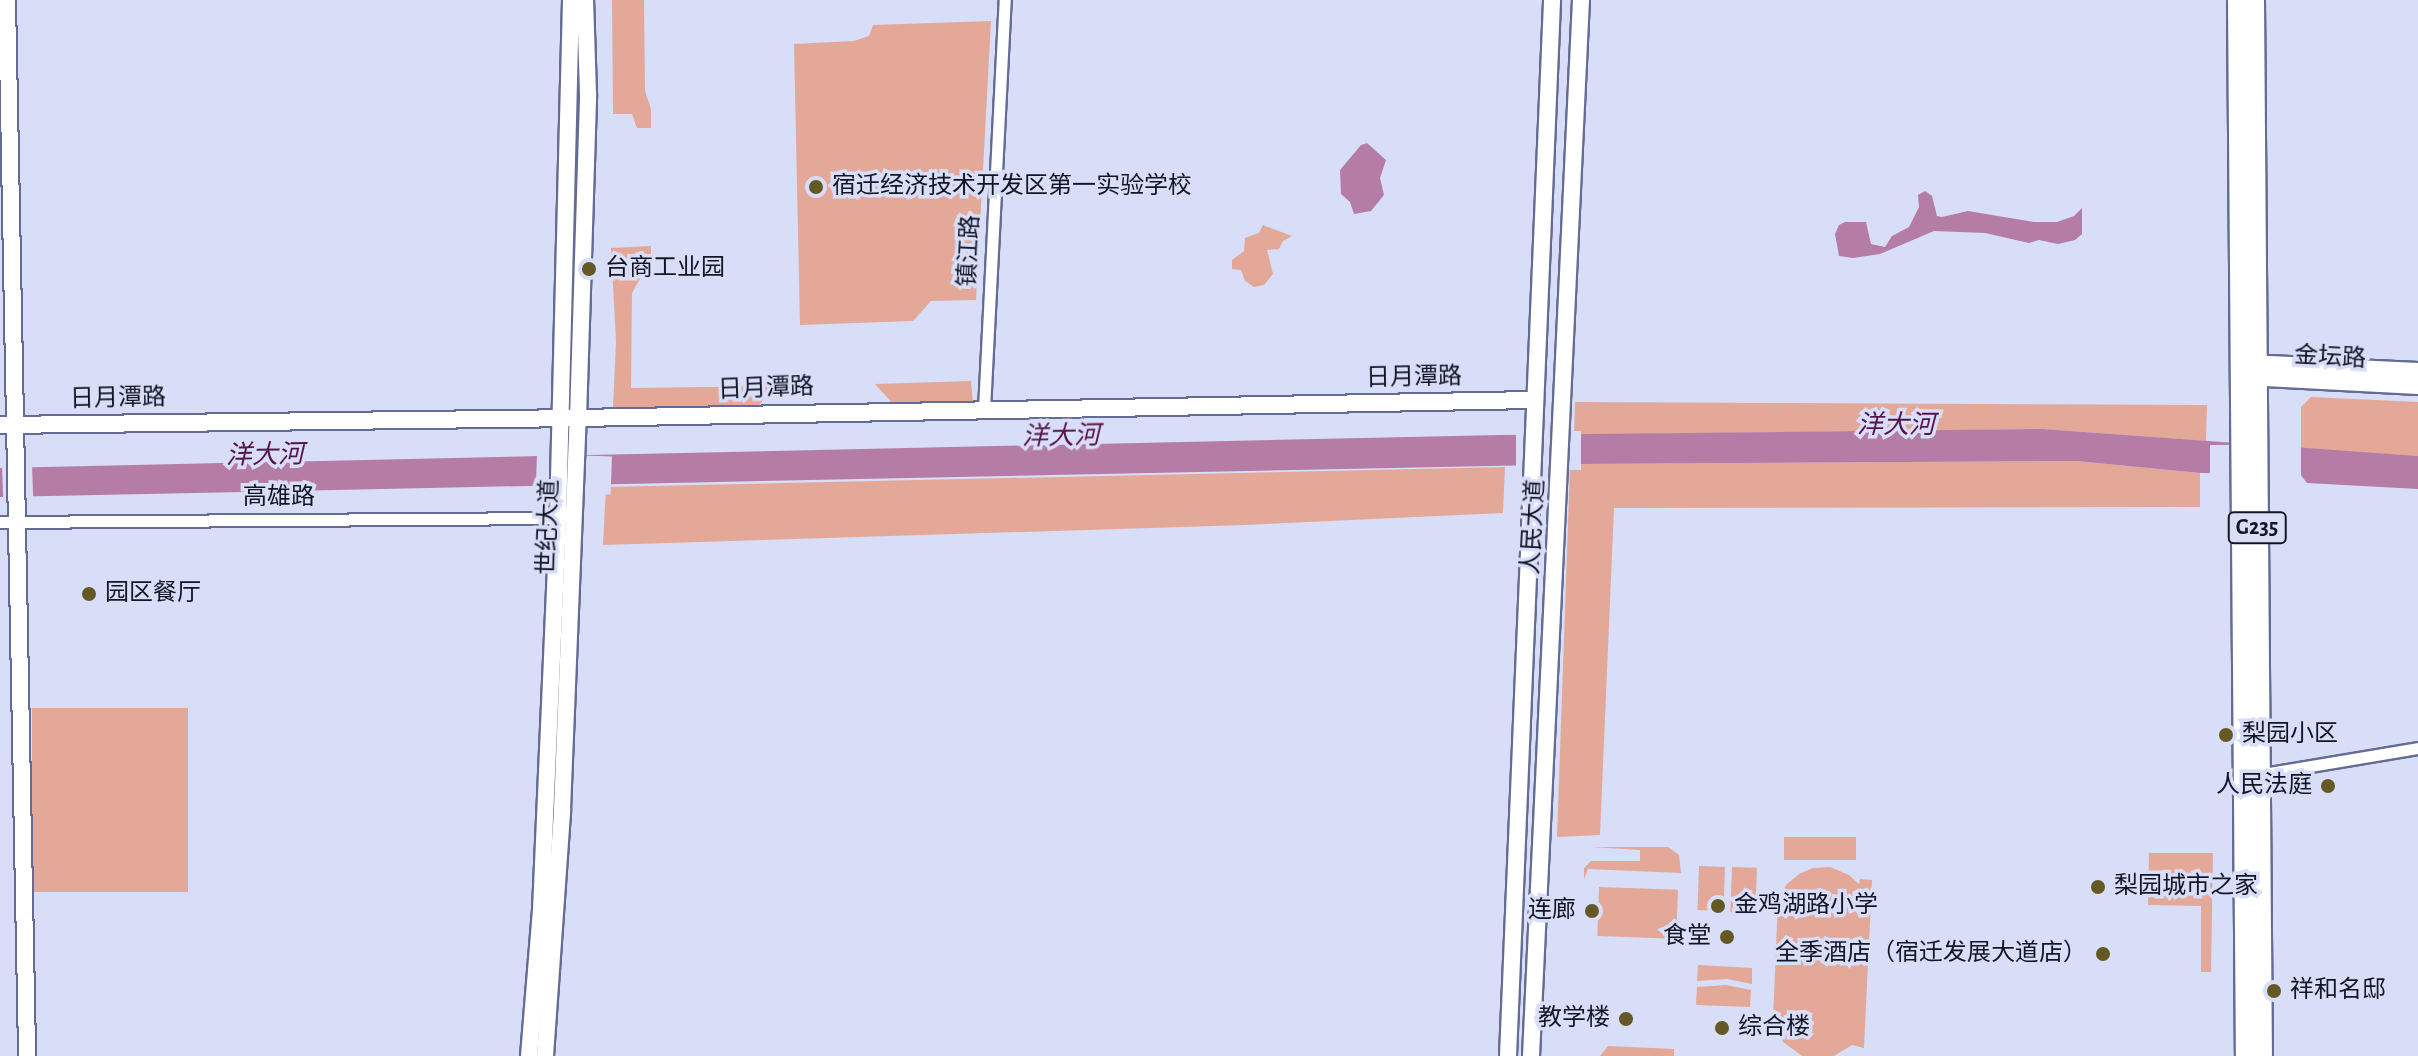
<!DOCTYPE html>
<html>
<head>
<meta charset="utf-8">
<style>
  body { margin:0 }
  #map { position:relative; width:2418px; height:1056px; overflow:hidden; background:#d8def8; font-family:"Alegreya Sans","Noto Sans SC",sans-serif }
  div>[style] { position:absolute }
  .green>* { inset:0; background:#e3a897; transform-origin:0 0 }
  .water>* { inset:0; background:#b57da6 }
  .pier>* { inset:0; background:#d8def8; transform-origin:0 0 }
  .roads { filter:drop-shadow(2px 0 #656c93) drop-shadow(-2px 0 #656c93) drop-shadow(0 2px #656c93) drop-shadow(0 -2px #656c93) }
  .street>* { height:11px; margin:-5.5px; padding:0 5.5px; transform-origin:5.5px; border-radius:5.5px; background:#fff }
  .secondary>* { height:16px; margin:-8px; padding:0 8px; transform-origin:8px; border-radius:8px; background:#fff }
  .highway>* { height:20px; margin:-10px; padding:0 10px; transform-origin:10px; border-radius:10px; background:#fff }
  .dots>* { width:22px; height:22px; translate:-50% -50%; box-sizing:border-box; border:4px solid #d8def8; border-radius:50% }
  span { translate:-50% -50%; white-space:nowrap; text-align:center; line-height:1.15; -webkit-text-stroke:7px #d8def8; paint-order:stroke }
  .shield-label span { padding:2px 6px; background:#d8def8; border:2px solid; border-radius:6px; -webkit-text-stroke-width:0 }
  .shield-label { font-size:22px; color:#121524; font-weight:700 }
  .poi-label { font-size:24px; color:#121524 }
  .left { translate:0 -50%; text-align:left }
  .right { translate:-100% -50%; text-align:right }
  .street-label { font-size:24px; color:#121524 }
  .water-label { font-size:26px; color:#561349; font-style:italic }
</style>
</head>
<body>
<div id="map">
  <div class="green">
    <i style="clip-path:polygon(612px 0,644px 0,645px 91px,651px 109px,651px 128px,637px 128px,632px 114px,613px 114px)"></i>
    <i style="clip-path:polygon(991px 21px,976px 300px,931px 301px,913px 321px,800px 325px,794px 44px,854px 41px,869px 36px,873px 25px)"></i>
    <i style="clip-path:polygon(1263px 225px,1292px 236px,1283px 241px,1279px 249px,1267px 250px,1273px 274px,1264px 285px,1254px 287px,1245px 281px,1241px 270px,1232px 269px,1232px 260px,1244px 251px,1245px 238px,1259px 233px)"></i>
    <i style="clip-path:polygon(651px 246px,651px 259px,632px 293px,631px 388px,773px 386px,758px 407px,613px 407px,616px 341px,611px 248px)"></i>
    <i style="clip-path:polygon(971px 381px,973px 403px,893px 404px,875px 384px)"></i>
    <i style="clip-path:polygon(2311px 397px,2418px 402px,2418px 456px,2301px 449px,2301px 407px)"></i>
    <i style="clip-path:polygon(1575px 402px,2207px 405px,2206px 441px,2043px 429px,1574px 435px)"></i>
    <i style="clip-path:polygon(2076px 461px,2200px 473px,2200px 507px,1614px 508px,1600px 835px,1557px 837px,1570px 467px,1581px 464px)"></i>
    <i style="clip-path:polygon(1505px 467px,1503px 513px,1245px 525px,603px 545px,606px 487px)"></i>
    <i style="left:188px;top:708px;width:184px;height:156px;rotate:90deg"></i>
    <i style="left:1856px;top:837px;width:23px;height:72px;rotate:90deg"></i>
    <i style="clip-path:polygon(1592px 847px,1668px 847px,1679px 855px,1681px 873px,1588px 869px,1584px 879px,1584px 868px,1591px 861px,1640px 861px,1640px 850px)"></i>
    <i style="clip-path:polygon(2149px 853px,2213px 853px,2211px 972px,2201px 972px,2201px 906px,2148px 905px)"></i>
    <i style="left:1699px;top:866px;width:26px;height:44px;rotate:2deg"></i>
    <i style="left:1732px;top:867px;width:25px;height:45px;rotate:2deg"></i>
    <i style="clip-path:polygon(1830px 867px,1849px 875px,1859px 884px,1860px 879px,1872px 880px,1864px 1048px,1852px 1045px,1834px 1056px,1802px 1056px,1783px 1042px,1773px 1019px,1778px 901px,1786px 885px,1799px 874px,1813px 868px)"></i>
    <i style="left:1599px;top:887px;width:79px;height:49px;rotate:2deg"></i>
    <i style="clip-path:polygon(1698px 965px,1752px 968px,1752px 984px,1727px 979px,1697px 981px)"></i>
    <i style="clip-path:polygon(1726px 985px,1751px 990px,1750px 1007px,1696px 1005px,1697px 987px)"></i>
    <i style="clip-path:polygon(1608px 1046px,1674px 1049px,1674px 1056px,1600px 1056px)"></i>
  </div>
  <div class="water">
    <i style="clip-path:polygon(1367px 143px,1386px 160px,1380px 178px,1384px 195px,1371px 211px,1354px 214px,1350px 202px,1341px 194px,1340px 170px,1361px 145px)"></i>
    <i style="clip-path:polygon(1925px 191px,1932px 196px,1937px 216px,1942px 217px,1968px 211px,2034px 222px,2057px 222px,2074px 216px,2082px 208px,2082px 234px,2075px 240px,2058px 244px,2039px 240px,2029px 243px,1985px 233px,1934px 231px,1880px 254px,1853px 258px,1839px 256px,1835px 234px,1839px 225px,1845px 222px,1866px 222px,1871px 244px,1885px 247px,1892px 236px,1909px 227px,1919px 207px,1918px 195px)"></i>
    <i style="clip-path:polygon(2043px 429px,2418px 456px,2418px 489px,2307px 483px,2300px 474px,2200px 473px,2076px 461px,1581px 464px,0 497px,0 468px,1500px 435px)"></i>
  </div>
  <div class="pier">
    <i style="left:1516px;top:431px;width:65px;height:39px"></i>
    <i style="left:2210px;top:445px;width:91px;height:30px"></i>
    <i style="left:537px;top:454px;width:75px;height:38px;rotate:2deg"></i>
    <i style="left:32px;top:465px;width:35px;height:30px;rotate:88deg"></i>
  </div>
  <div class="roads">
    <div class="street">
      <i style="left:984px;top:409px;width:410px;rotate:-87.1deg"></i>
      <i style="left:0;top:522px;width:558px;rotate:-0.41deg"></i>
      <i style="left:2257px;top:775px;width:163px;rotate:-9.5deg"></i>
    </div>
    <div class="secondary">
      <i style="left:7px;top:0;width:1056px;rotate:88.91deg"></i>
      <i style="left:2248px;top:363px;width:170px;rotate:2.7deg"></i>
      <i style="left:2246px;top:377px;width:172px;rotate:3deg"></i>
      <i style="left:0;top:425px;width:578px;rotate:-0.69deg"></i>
      <i style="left:578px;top:418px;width:955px;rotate:-1.08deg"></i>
      <i style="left:529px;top:1056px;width:146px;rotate:-85.3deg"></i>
      <i style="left:541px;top:910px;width:392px;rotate:-87.5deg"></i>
      <i style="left:558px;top:518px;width:518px;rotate:-88.56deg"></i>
      <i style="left:545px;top:1056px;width:247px;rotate:-86deg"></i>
      <i style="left:562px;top:810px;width:392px;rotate:-87.7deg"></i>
      <i style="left:578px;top:418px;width:324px;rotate:-88.2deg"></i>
      <i style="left:588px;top:94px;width:94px;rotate:-91.8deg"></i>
      <i style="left:1508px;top:1056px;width:1057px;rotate:-87.61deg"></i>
      <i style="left:1531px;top:1056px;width:1057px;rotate:-87.29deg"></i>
    </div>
    <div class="highway">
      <i style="left:2238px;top:0;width:1056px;rotate:89.57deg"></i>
      <i style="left:2254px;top:0;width:1056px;rotate:89.57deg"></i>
    </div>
  </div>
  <div class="dots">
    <i style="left:816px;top:187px;background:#645824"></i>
    <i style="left:589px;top:269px;background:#645824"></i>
    <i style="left:89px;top:594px;background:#645824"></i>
    <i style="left:2226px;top:735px;background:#645824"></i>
    <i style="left:2328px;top:786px;background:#645824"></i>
    <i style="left:2098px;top:887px;background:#645824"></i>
    <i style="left:1718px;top:906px;background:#645824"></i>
    <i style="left:1592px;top:911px;background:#645824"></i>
    <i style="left:1727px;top:937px;background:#645824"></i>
    <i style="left:2103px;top:954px;background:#645824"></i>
    <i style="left:2274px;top:991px;background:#645824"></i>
    <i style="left:1626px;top:1019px;background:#645824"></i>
    <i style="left:1722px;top:1028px;background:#645824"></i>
  </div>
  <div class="shield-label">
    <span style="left:2257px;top:528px">G235</span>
  </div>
  <div class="poi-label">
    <span class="left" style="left:832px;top:187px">宿迁经济技术开发区第一实验学校</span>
    <span class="left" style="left:605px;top:269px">台商工业园</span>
    <span class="left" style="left:105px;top:594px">园区餐厅</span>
    <span class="left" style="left:2242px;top:735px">梨园小区</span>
    <span class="right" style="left:2312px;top:786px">人民法庭</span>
    <span class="left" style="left:2114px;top:887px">梨园城市之家</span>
    <span class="left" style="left:1734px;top:906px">金鸡湖路小学</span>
    <span class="right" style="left:1576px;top:911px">连廊</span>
    <span class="right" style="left:1711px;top:937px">食堂</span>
    <span class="right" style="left:2087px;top:954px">全季酒店（宿迁发展大道店）</span>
    <span class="left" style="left:2290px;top:991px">祥和名邸</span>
    <span class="right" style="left:1610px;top:1019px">教学楼</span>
    <span class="left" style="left:1738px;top:1028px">综合楼</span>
  </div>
  <div class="street-label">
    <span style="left:970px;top:251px;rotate:-87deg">镇江路</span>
    <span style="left:2330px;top:358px;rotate:3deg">金坛路</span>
    <span style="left:1414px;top:378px;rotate:-1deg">日月潭路</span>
    <span style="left:766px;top:389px;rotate:-2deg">日月潭路</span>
    <span style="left:118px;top:399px;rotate:-1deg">日月潭路</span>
    <span style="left:279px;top:498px">高雄路</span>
    <span style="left:549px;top:527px;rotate:-88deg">世纪大道</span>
    <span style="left:1534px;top:527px;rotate:-87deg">人民大道</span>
  </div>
  <div class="water-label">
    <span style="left:1896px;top:426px">洋大河</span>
    <span style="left:1061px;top:437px;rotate:-1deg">洋大河</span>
    <span style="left:265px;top:456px;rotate:-1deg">洋大河</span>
  </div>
</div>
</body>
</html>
